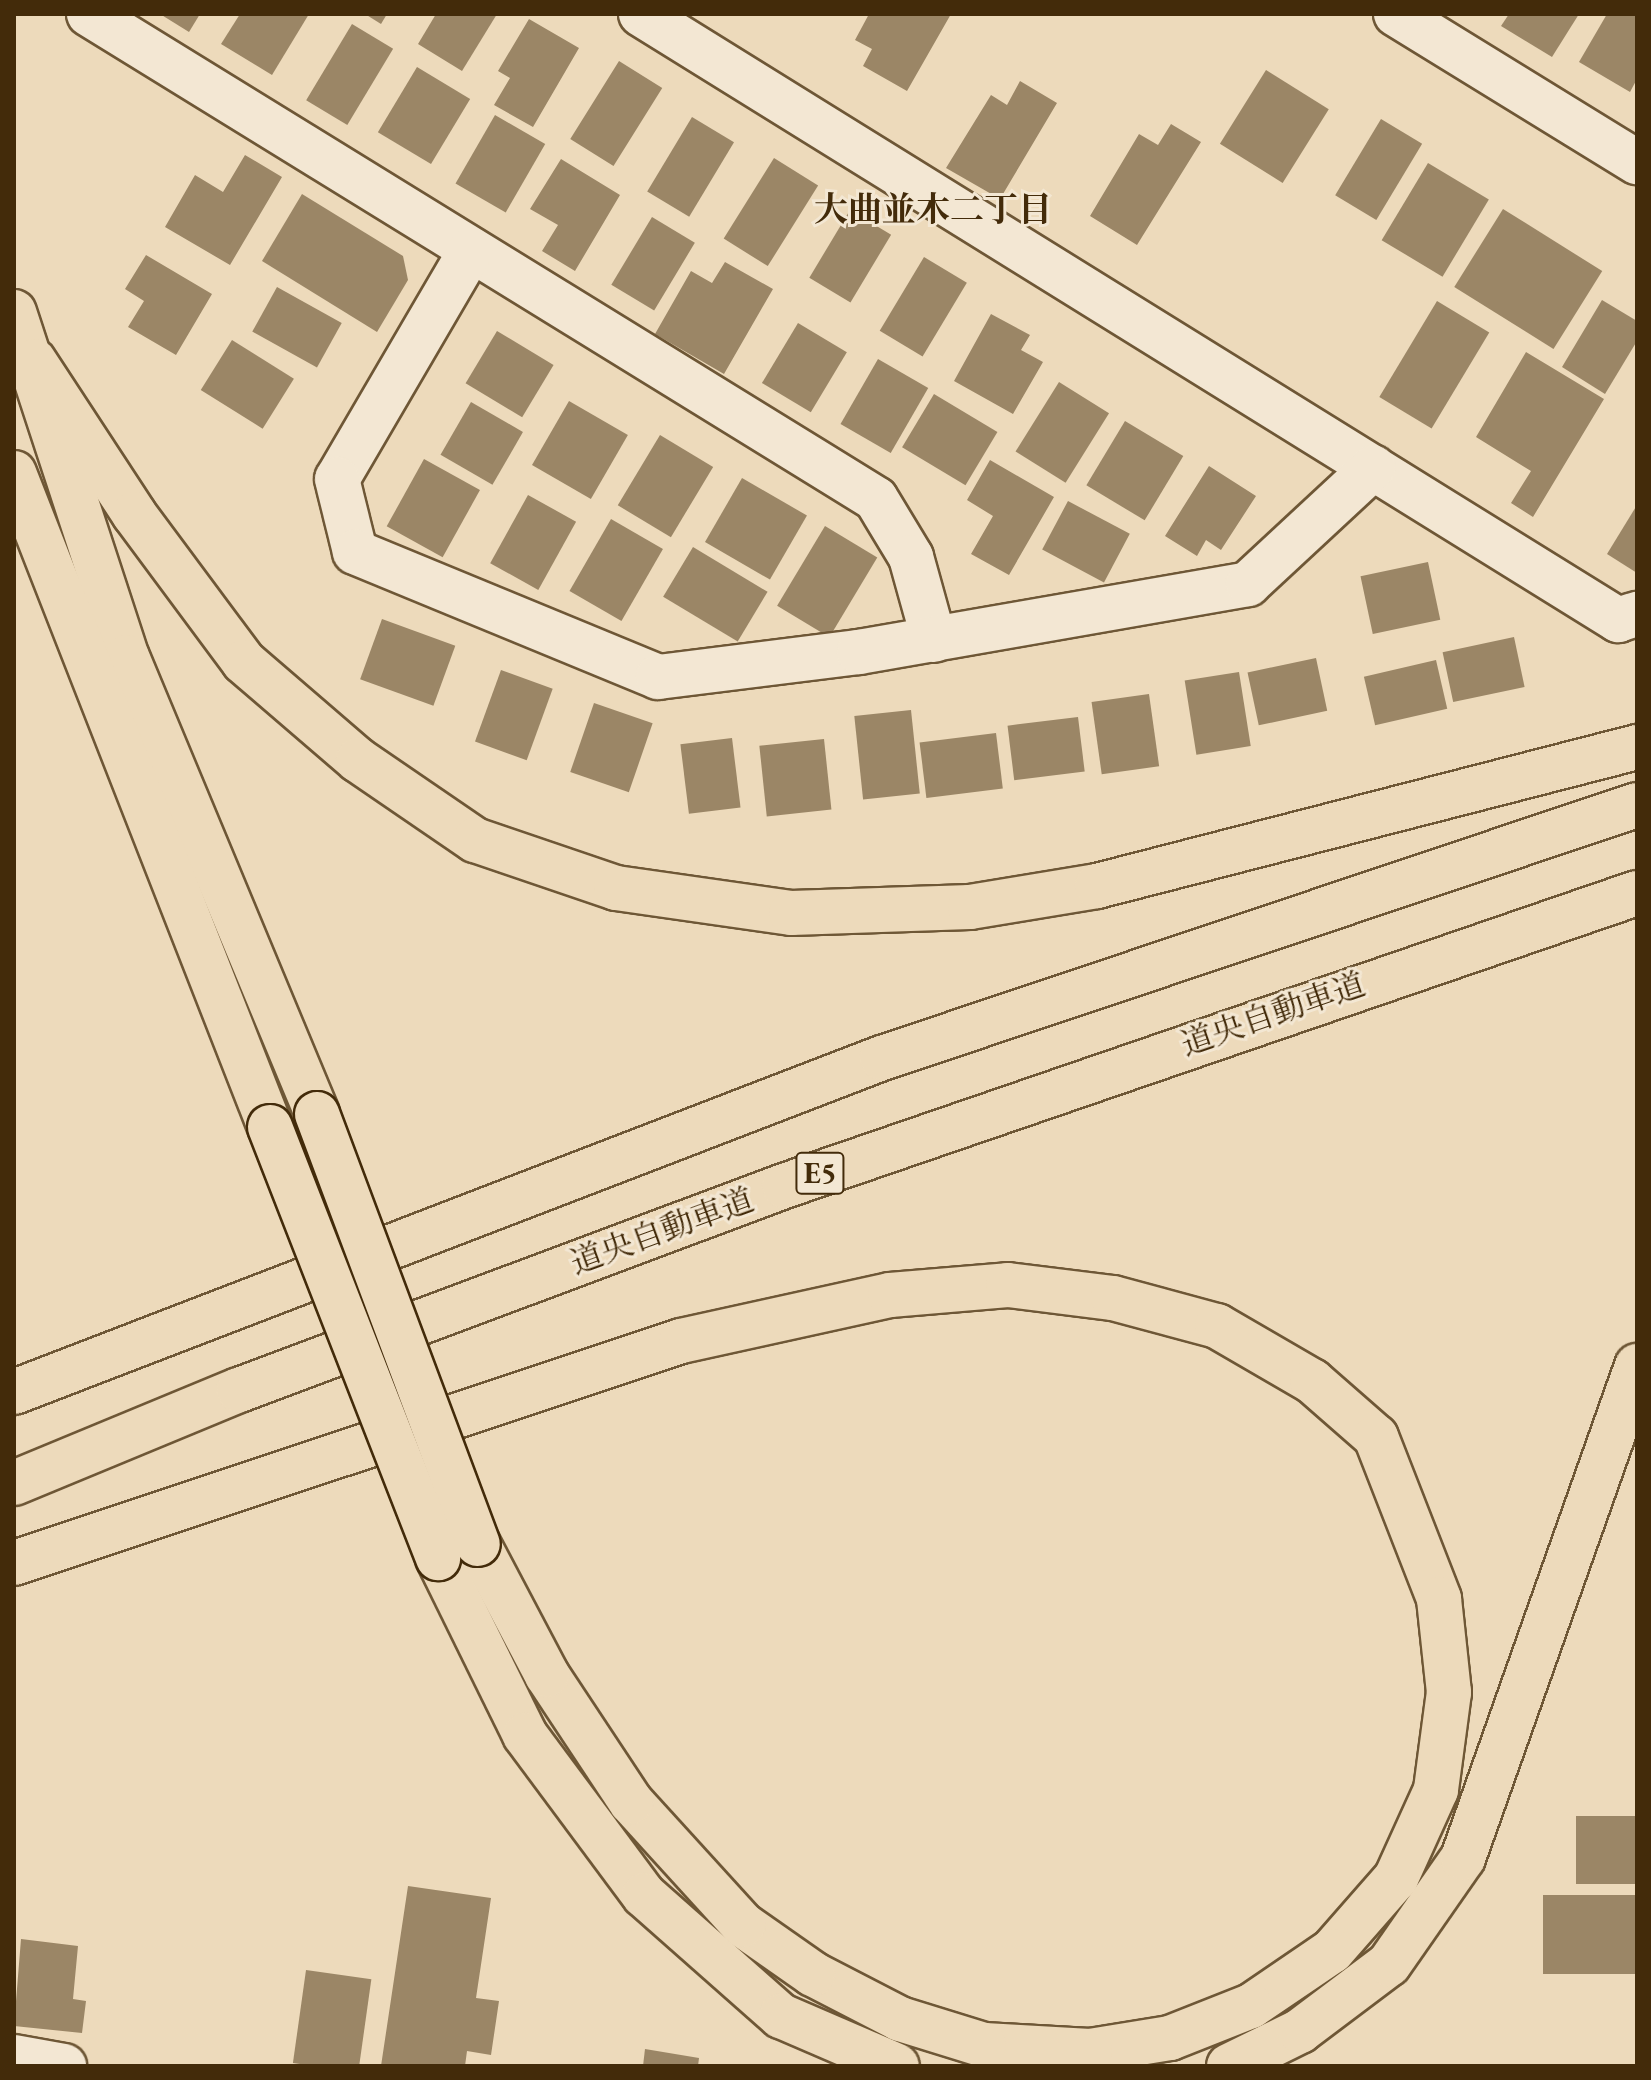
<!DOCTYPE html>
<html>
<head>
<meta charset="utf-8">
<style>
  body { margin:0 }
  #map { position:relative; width:1651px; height:2080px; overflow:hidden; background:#eddabb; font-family:"EB Garamond","Noto Serif JP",serif }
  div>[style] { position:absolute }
  .building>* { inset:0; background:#9b8666; transform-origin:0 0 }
  .roads { filter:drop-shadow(2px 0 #6e5736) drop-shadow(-2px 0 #6e5736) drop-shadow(0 2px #6e5736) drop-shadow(0 -2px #6e5736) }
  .minor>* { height:44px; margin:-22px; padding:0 22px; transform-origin:22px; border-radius:22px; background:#f3e7d3 }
  .highway>* { height:44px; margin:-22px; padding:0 22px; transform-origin:22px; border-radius:22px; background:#eddabb }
  .bridges { filter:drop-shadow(2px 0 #432b0a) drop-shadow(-2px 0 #432b0a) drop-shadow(0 2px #432b0a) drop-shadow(0 -2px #432b0a) }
  .highway-bridge>* { height:44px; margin:-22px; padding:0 22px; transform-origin:22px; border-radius:22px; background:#eddabb }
  span { translate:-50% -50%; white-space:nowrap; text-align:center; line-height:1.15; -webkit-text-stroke:6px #f3e7d3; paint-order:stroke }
  .shield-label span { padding:2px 6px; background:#f3e7d3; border:2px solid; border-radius:6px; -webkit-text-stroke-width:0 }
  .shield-label { font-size:30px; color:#432b0a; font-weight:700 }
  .street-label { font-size:32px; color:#432b0a }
  .neighbourhood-label { font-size:34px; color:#432b0a; font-weight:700 }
  .frame { position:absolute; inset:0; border:16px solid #432b0a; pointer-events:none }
</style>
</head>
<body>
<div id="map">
  <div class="building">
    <i style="clip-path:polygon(160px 14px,200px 14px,189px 32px)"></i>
    <i style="clip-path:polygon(240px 14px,309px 14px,272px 75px,221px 44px)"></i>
    <i style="clip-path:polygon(365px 14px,387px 14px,381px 24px)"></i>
    <i style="clip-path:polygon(436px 14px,497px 14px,462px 71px,418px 44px)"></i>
    <i style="clip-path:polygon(869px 14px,951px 14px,907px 91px,863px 66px,872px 49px,855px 40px)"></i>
    <i style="clip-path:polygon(1509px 14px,1579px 14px,1552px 57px,1501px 26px)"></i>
    <i style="clip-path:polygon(1607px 14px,1637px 14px,1637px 79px,1630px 92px,1579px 62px)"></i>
    <i style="clip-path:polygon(529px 19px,579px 48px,533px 127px,494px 105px,510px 78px,498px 71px)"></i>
    <i style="left:352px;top:24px;width:48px;height:89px;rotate:31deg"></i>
    <i style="left:619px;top:61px;width:51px;height:92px;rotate:32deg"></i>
    <i style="left:417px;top:67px;width:62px;height:76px;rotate:31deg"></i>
    <i style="left:1266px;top:70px;width:74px;height:87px;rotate:32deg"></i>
    <i style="clip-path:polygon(1020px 81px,1057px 103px,1000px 199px,946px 168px,991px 95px,1007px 105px)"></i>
    <i style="left:495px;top:115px;width:58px;height:79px;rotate:30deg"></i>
    <i style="left:692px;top:117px;width:49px;height:87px;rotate:31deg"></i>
    <i style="left:1381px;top:119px;width:48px;height:89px;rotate:31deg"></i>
    <i style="clip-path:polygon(1171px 124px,1201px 142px,1137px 245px,1090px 216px,1139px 134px,1158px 145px)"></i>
    <i style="clip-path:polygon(245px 155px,282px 177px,230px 265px,165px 227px,195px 175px,223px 192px)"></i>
    <i style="left:774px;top:158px;width:52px;height:95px;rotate:32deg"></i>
    <i style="clip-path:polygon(561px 159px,620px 195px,575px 271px,542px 251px,558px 225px,530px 209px)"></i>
    <i style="left:1428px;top:163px;width:71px;height:90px;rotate:31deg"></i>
    <i style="clip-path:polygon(302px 194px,403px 256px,408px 280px,377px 332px,262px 261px)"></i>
    <i style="left:1503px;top:209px;width:117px;height:92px;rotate:32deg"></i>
    <i style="left:850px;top:210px;width:48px;height:79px;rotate:31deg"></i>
    <i style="left:652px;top:217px;width:50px;height:79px;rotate:31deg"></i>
    <i style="clip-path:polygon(146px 255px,212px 294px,176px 355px,128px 327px,144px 301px,125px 289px)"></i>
    <i style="left:924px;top:257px;width:50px;height:86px;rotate:31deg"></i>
    <i style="clip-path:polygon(725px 262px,773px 289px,724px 374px,655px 334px,691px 271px,712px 283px)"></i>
    <i style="left:277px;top:287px;width:74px;height:51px;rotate:29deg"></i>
    <i style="clip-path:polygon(1602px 300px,1637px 321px,1637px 341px,1605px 394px,1562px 367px)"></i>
    <i style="left:1437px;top:301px;width:61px;height:112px;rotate:31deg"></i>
    <i style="clip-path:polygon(991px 314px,1030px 335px,1021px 350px,1043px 362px,1013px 414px,954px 381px)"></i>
    <i style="left:798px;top:323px;width:57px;height:70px;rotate:31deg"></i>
    <i style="left:497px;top:331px;width:66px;height:61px;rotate:31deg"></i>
    <i style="left:232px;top:340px;width:73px;height:59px;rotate:32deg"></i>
    <i style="clip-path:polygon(1526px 352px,1604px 399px,1533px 517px,1511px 503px,1531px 471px,1476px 437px)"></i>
    <i style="left:878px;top:359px;width:58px;height:75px;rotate:30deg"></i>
    <i style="left:1059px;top:382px;width:59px;height:82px;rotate:32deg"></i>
    <i style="left:934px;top:394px;width:74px;height:62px;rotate:31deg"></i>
    <i style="left:569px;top:401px;width:68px;height:74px;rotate:30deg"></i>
    <i style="left:471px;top:402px;width:60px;height:61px;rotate:30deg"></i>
    <i style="left:1125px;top:421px;width:68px;height:75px;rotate:31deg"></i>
    <i style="left:660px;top:435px;width:62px;height:82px;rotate:31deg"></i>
    <i style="left:424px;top:459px;width:64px;height:77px;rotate:29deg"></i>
    <i style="clip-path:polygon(990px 460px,1054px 497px,1009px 575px,971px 554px,993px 516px,967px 500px)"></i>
    <i style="clip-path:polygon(1209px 466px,1256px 496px,1221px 550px,1206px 540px,1197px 556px,1165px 536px)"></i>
    <i style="left:742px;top:478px;width:75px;height:74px;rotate:30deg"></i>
    <i style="left:528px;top:495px;width:55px;height:78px;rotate:29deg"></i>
    <i style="left:1068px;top:501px;width:70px;height:55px;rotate:28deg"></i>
    <i style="clip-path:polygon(1637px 505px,1637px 573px,1607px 554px)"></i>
    <i style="left:611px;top:519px;width:60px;height:83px;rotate:30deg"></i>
    <i style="left:825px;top:526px;width:61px;height:93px;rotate:31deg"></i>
    <i style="left:693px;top:547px;width:87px;height:58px;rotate:31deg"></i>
    <i style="left:1428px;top:562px;width:59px;height:69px;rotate:78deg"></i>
    <i style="left:382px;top:619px;width:78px;height:64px;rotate:20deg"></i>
    <i style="left:1514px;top:637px;width:51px;height:73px;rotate:78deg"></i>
    <i style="left:1316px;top:658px;width:54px;height:70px;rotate:78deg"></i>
    <i style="left:1436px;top:660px;width:50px;height:74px;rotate:77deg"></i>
    <i style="left:501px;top:670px;width:55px;height:76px;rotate:20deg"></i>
    <i style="left:1239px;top:672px;width:75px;height:55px;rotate:81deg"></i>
    <i style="left:1149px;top:694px;width:73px;height:58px;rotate:82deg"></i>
    <i style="left:594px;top:703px;width:62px;height:73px;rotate:19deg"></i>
    <i style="left:911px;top:710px;width:84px;height:57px;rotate:84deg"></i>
    <i style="left:1078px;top:717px;width:55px;height:71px;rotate:83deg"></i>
    <i style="left:996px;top:733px;width:56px;height:77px;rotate:83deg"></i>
    <i style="left:732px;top:738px;width:70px;height:52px;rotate:83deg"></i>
    <i style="left:824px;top:739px;width:71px;height:65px;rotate:84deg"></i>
    <i style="left:1637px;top:1816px;width:68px;height:61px;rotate:90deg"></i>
    <i style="clip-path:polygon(408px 1886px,491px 1898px,476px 1998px,499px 2001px,491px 2055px,467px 2051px,465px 2066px,381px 2066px)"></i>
    <i style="left:1637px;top:1895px;width:79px;height:94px;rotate:90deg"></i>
    <i style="clip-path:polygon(21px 1939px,78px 1946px,73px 1999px,86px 2001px,82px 2033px,14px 2026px)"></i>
    <i style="left:306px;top:1970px;width:66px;height:94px;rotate:8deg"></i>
    <i style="clip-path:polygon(645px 2049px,699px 2058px,698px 2066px,643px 2066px)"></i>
  </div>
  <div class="roads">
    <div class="minor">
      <i style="left:89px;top:14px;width:924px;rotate:31.64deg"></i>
      <i style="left:876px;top:499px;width:68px;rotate:58.9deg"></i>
      <i style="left:911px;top:557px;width:86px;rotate:74.5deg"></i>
      <i style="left:641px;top:14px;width:1150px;rotate:31.81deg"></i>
      <i style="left:1618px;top:620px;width:20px;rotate:-18deg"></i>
      <i style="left:1396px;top:14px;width:283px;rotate:31.6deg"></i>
      <i style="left:471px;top:250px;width:265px;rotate:120.3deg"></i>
      <i style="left:337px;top:479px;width:75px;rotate:76.1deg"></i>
      <i style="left:355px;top:552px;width:328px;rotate:22.4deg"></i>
      <i style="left:658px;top:677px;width:203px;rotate:-7.1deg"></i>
      <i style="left:859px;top:652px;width:395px;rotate:-9.9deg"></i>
      <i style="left:1248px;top:584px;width:171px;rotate:-42.9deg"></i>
      <i style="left:14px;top:2057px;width:51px;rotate:10.2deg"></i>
    </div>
    <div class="highway">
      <i style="left:14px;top:312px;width:363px;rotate:71.9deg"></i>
      <i style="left:127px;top:657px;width:495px;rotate:67.4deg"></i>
      <i style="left:34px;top:361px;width:183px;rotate:56.8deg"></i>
      <i style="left:134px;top:514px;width:184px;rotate:53.4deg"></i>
      <i style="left:244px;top:662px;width:150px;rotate:40.7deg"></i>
      <i style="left:358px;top:760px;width:142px;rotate:34.4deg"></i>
      <i style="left:475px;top:840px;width:149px;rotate:18.8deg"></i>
      <i style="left:616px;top:888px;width:177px;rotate:8.1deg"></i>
      <i style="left:791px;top:913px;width:179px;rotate:-1.9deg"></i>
      <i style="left:970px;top:907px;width:129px;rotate:-9.4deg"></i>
      <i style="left:1097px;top:886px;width:558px;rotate:-14.43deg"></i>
      <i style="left:14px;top:473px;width:702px;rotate:68.62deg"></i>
      <i style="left:14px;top:1392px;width:930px;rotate:-21.05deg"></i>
      <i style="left:882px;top:1058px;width:796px;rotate:-18.53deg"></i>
      <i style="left:14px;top:1483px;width:243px;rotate:-22.5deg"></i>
      <i style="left:239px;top:1390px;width:582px;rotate:-20.52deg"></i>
      <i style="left:784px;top:1186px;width:902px;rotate:-18.96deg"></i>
      <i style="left:438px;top:1558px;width:197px;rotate:63.8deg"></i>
      <i style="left:525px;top:1735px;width:199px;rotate:53.4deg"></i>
      <i style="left:644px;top:1895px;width:183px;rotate:41.5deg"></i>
      <i style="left:781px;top:2016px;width:126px;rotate:23.3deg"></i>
      <i style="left:14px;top:1563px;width:703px;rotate:-18.41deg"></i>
      <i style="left:681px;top:1341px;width:214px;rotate:-12.4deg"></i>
      <i style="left:890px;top:1295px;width:118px;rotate:-4.8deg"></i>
      <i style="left:1008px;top:1285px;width:106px;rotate:7.1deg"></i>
      <i style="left:1113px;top:1298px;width:108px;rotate:15.1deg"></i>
      <i style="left:1217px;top:1326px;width:110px;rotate:30.1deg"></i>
      <i style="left:1312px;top:1381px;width:85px;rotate:41.2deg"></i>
      <i style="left:1376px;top:1437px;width:174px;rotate:68.7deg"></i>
      <i style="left:1439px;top:1599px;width:94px;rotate:83.9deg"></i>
      <i style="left:1449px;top:1692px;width:99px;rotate:97.6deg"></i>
      <i style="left:1436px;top:1790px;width:97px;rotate:114.4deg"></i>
      <i style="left:1396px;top:1878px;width:97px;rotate:131.2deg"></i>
      <i style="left:1332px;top:1951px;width:98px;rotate:145.8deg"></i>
      <i style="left:1251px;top:2006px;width:87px;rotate:158.4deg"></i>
      <i style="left:1170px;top:2038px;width:81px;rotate:170.8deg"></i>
      <i style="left:1090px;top:2051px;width:106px;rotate:-176.8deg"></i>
      <i style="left:984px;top:2045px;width:88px;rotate:-162.8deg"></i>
      <i style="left:900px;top:2019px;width:98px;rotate:-152.7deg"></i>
      <i style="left:813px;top:1974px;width:85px;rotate:-145deg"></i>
      <i style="left:743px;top:1925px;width:166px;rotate:-132.3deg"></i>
      <i style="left:631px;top:1802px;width:152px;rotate:-123.5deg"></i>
      <i style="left:547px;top:1675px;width:148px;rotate:-117.8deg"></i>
      <i style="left:1229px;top:2066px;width:79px;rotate:-26.2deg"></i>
      <i style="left:1300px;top:2031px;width:111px;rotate:-37deg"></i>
      <i style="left:1389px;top:1964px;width:129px;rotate:-55.1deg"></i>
      <i style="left:1463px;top:1858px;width:522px;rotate:-70.52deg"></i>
    </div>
  </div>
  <div class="bridges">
    <div class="highway-bridge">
      <i style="left:317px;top:1114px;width:459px;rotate:69.5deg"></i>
      <i style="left:270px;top:1127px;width:463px;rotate:68.7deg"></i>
    </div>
  </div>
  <div class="shield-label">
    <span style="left:820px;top:1173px">E5</span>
  </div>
  <div class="street-label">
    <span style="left:1273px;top:1014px;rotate:-19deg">道央自動車道</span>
    <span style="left:662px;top:1231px;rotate:-20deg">道央自動車道</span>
  </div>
  <div class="neighbourhood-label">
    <span style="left:933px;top:210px">大曲並木二丁目</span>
  </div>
  <div class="frame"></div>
</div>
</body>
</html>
